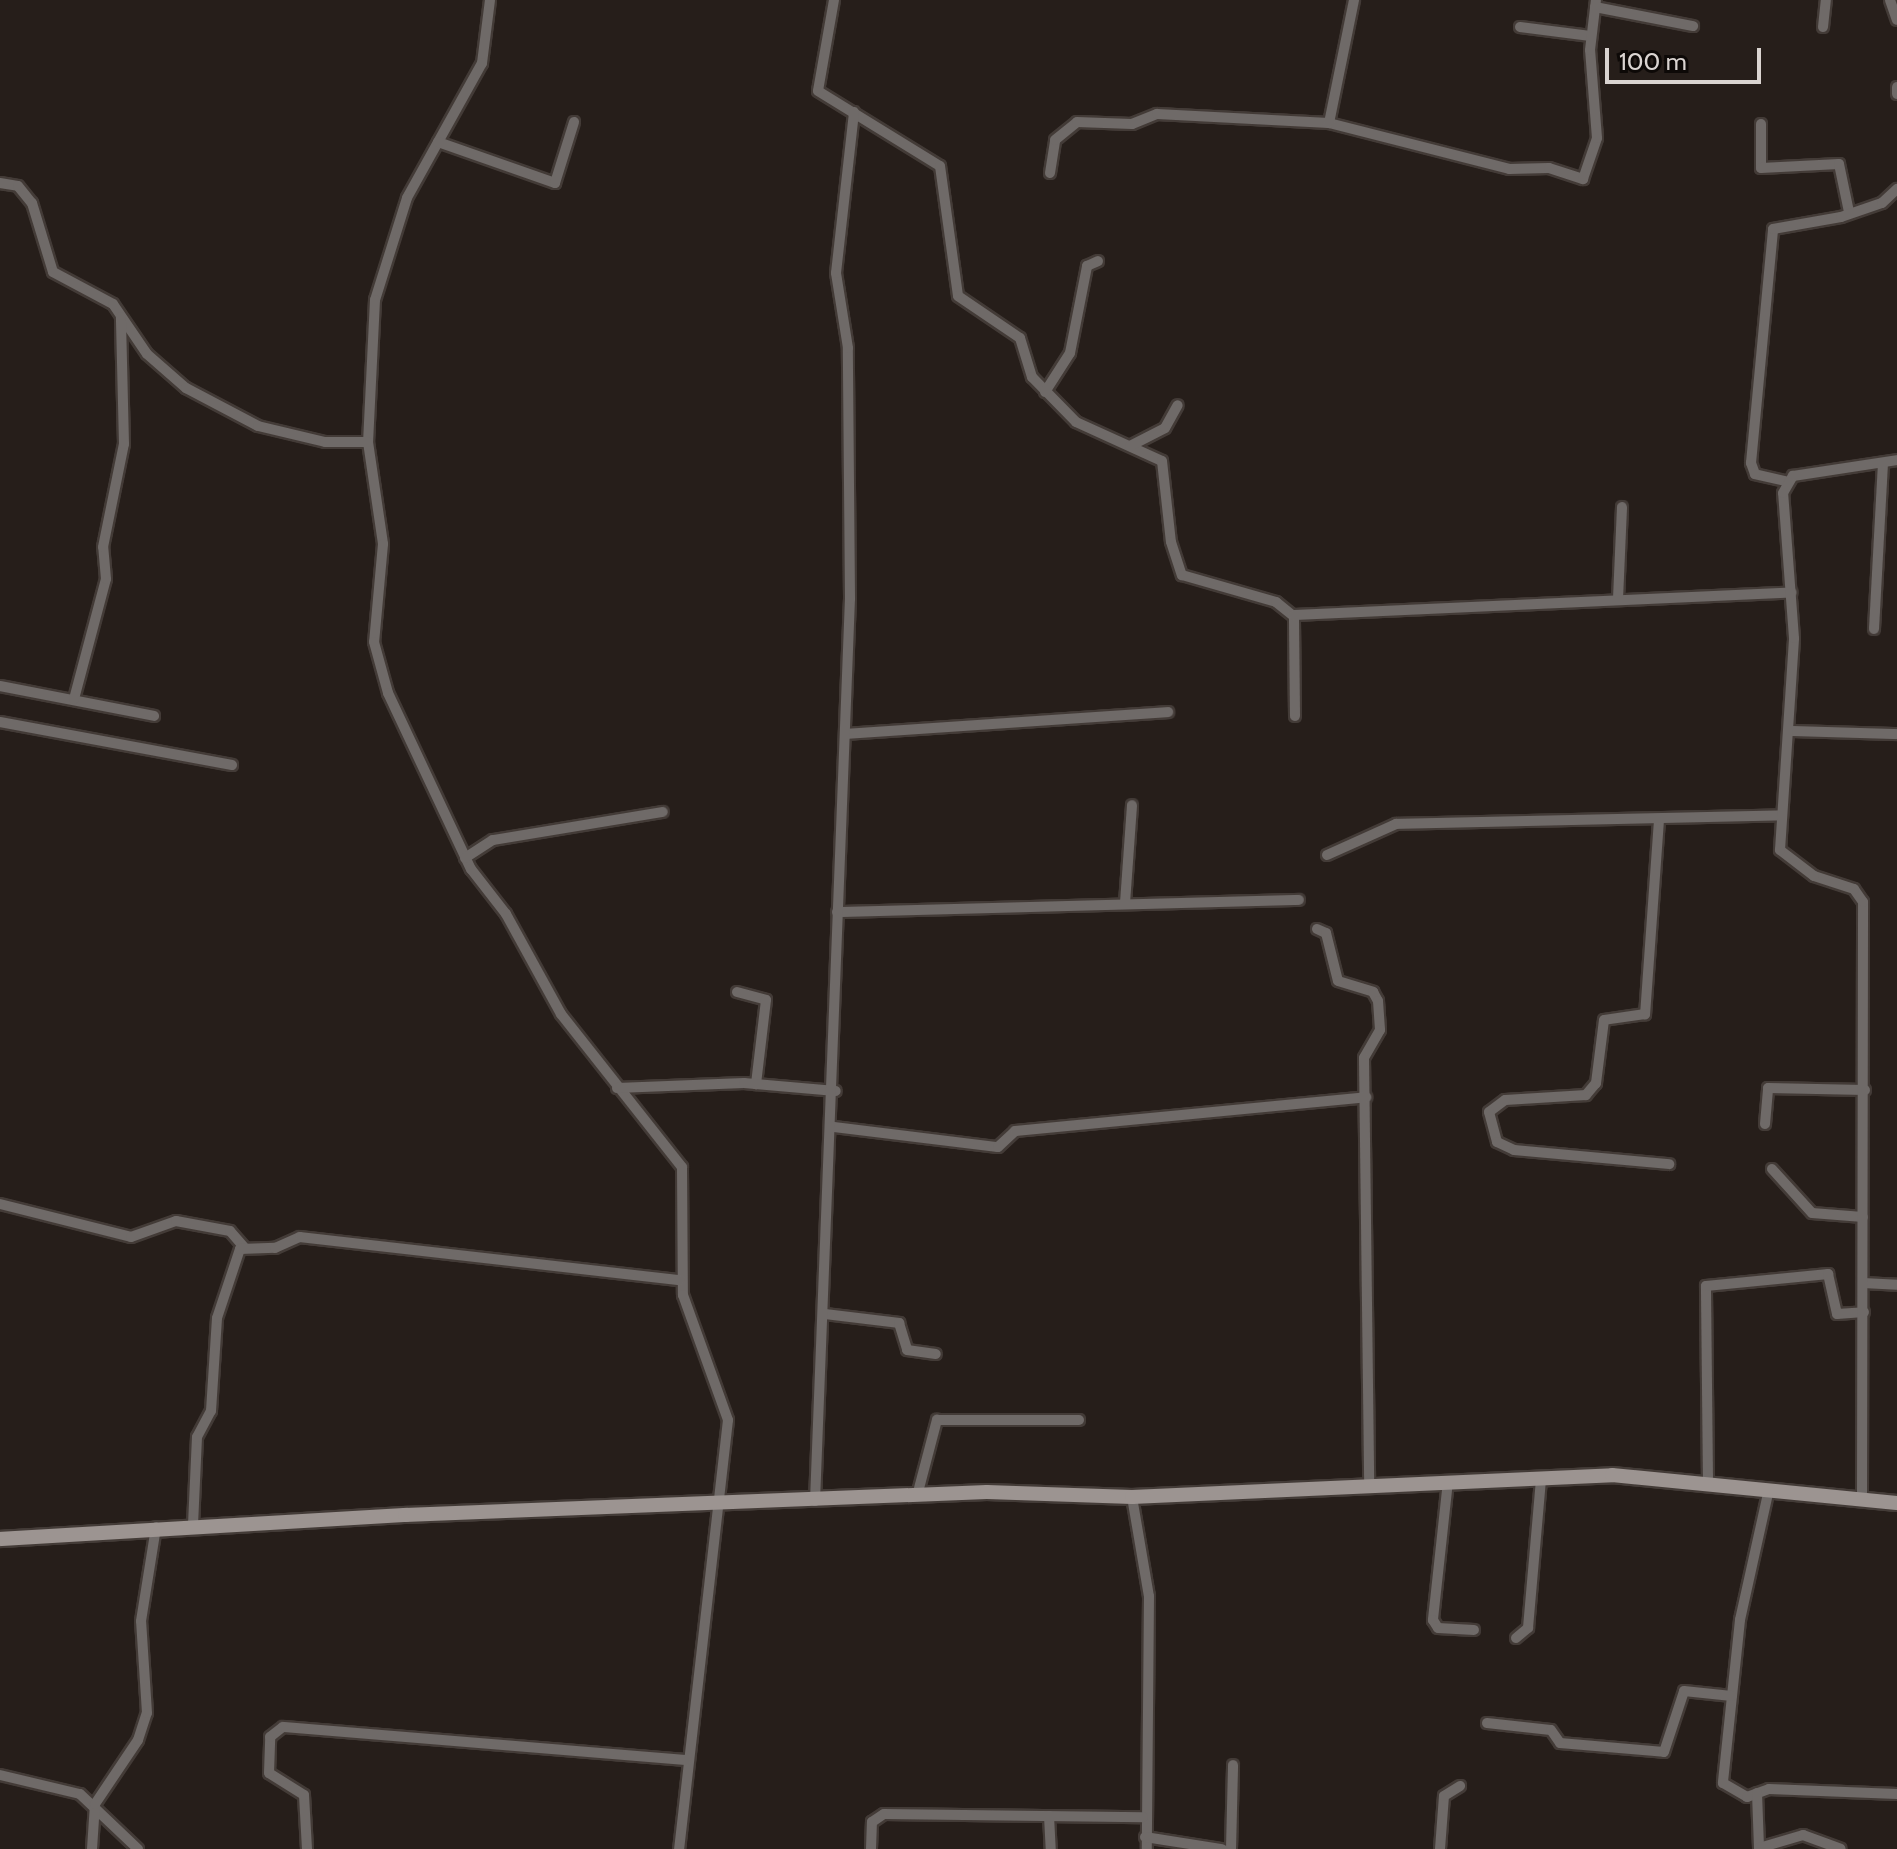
<!DOCTYPE html>
<html>
<head>
<meta charset="utf-8">
<style>
  body { margin:0 }
  #map { position:relative; width:1897px; height:1849px; overflow:hidden; background:#261e1a; font-family:Cabin,sans-serif }
  div>[style] { position:absolute }
  .roads { filter:drop-shadow(2px 0 #433b37) drop-shadow(-2px 0 #433b37) drop-shadow(0 2px #433b37) drop-shadow(0 -2px #433b37) }
  .street>* { height:10px; margin:-5px; padding:0 5px; transform-origin:5px; border-radius:5px; background:#6f6a68 }
  .secondary>* { height:14px; margin:-7px; padding:0 7px; transform-origin:7px; border-radius:7px; background:#9c9491 }
  span { translate:-50% -50%; white-space:nowrap; text-align:center; line-height:1.15; -webkit-text-stroke:8px #0d0907; paint-order:stroke }
  .scale { position:absolute; left:1605px; top:48px; width:156px; height:36px; box-sizing:border-box; border:4px solid #dad4d1; border-top:0; padding-left:10px; font-size:24px; line-height:28px; white-space:nowrap; color:#dad4d1; -webkit-text-stroke:6px #0d0907; paint-order:stroke }
</style>
</head>
<body>
<div id="map">
  <div class="roads">
    <div class="street">
      <i style="left:490px;top:0;width:64px;rotate:97.2deg"></i>
      <i style="left:482px;top:63px;width:154px;rotate:119.1deg"></i>
      <i style="left:407px;top:198px;width:107px;rotate:107.4deg"></i>
      <i style="left:375px;top:300px;width:142px;rotate:92.8deg"></i>
      <i style="left:368px;top:442px;width:103px;rotate:81.6deg"></i>
      <i style="left:383px;top:544px;width:98px;rotate:95.2deg"></i>
      <i style="left:374px;top:642px;width:53px;rotate:74.6deg"></i>
      <i style="left:388px;top:693px;width:195px;rotate:64.8deg"></i>
      <i style="left:471px;top:869px;width:57px;rotate:52.1deg"></i>
      <i style="left:506px;top:914px;width:114px;rotate:61.2deg"></i>
      <i style="left:561px;top:1014px;width:195px;rotate:51.7deg"></i>
      <i style="left:682px;top:1167px;width:128px;rotate:89.6deg"></i>
      <i style="left:683px;top:1295px;width:133px;rotate:70.2deg"></i>
      <i style="left:728px;top:1420px;width:432px;rotate:96.5deg"></i>
      <i style="left:834px;top:0;width:92px;rotate:100deg"></i>
      <i style="left:818px;top:91px;width:143px;rotate:31.6deg"></i>
      <i style="left:940px;top:166px;width:131px;rotate:82.1deg"></i>
      <i style="left:958px;top:296px;width:75px;rotate:34.1deg"></i>
      <i style="left:1020px;top:338px;width:41px;rotate:72.9deg"></i>
      <i style="left:1032px;top:377px;width:63px;rotate:45.6deg"></i>
      <i style="left:1076px;top:422px;width:94px;rotate:24.4deg"></i>
      <i style="left:1162px;top:461px;width:81px;rotate:83.7deg"></i>
      <i style="left:1171px;top:542px;width:35px;rotate:72deg"></i>
      <i style="left:1182px;top:575px;width:98px;rotate:16deg"></i>
      <i style="left:1276px;top:602px;width:21px;rotate:39deg"></i>
      <i style="left:1890px;top:0;width:21px;rotate:71deg"></i>
      <i style="left:1595px;top:7px;width:100px;rotate:11deg"></i>
      <i style="left:1520px;top:27px;width:71px;rotate:7.3deg"></i>
      <i style="left:1823px;top:27px;width:27px;rotate:-84deg"></i>
      <i style="left:1897px;top:87px;width:7px;rotate:90deg"></i>
      <i style="left:1329px;top:123px;width:186px;rotate:14.3deg"></i>
      <i style="left:1509px;top:169px;width:40px;rotate:-1.4deg"></i>
      <i style="left:1549px;top:168px;width:36px;rotate:18deg"></i>
      <i style="left:1583px;top:179px;width:43px;rotate:-71.1deg"></i>
      <i style="left:1597px;top:138px;width:88px;rotate:-94.5deg"></i>
      <i style="left:1590px;top:50px;width:50px;rotate:-83.2deg"></i>
      <i style="left:1761px;top:124px;width:44px;rotate:90deg"></i>
      <i style="left:1761px;top:168px;width:78px;rotate:-2.9deg"></i>
      <i style="left:1839px;top:164px;width:49px;rotate:78.2deg"></i>
      <i style="left:438px;top:142px;width:124px;rotate:19.3deg"></i>
      <i style="left:555px;top:183px;width:64px;rotate:-72.7deg"></i>
      <i style="left:1050px;top:173px;width:33px;rotate:-81deg"></i>
      <i style="left:1055px;top:140px;width:28px;rotate:-39deg"></i>
      <i style="left:1077px;top:122px;width:55px;rotate:2.1deg"></i>
      <i style="left:1132px;top:124px;width:27px;rotate:-22deg"></i>
      <i style="left:1157px;top:114px;width:172px;rotate:3deg"></i>
      <i style="left:1329px;top:123px;width:126px;rotate:-78.5deg"></i>
      <i style="left:0;top:183px;width:18px;rotate:9deg"></i>
      <i style="left:18px;top:186px;width:22px;rotate:51deg"></i>
      <i style="left:32px;top:203px;width:72px;rotate:73.1deg"></i>
      <i style="left:53px;top:272px;width:68px;rotate:28.1deg"></i>
      <i style="left:113px;top:304px;width:60px;rotate:55.8deg"></i>
      <i style="left:147px;top:354px;width:52px;rotate:41.1deg"></i>
      <i style="left:186px;top:388px;width:81px;rotate:27.8deg"></i>
      <i style="left:258px;top:426px;width:69px;rotate:13.4deg"></i>
      <i style="left:325px;top:442px;width:43px"></i>
      <i style="left:1045px;top:392px;width:46px;rotate:-57.3deg"></i>
      <i style="left:1070px;top:353px;width:89px;rotate:-78.9deg"></i>
      <i style="left:1087px;top:266px;width:12px;rotate:-24deg"></i>
      <i style="left:1130px;top:446px;width:39px;rotate:-27deg"></i>
      <i style="left:1165px;top:428px;width:26px;rotate:-61deg"></i>
      <i style="left:1785px;top:481px;width:31px;rotate:-167deg"></i>
      <i style="left:1755px;top:474px;width:12px;rotate:-110deg"></i>
      <i style="left:1751px;top:463px;width:235px;rotate:-84.6deg"></i>
      <i style="left:1773px;top:229px;width:69px;rotate:-10deg"></i>
      <i style="left:1841px;top:217px;width:43px;rotate:-18.9deg"></i>
      <i style="left:1882px;top:203px;width:21px;rotate:-43deg"></i>
      <i style="left:1618px;top:599px;width:92px;rotate:-87.5deg"></i>
      <i style="left:1874px;top:629px;width:166px;rotate:-86.9deg"></i>
      <i style="left:0;top:686px;width:157px;rotate:11deg"></i>
      <i style="left:74px;top:699px;width:124px;rotate:-75.1deg"></i>
      <i style="left:106px;top:579px;width:32px;rotate:-95deg"></i>
      <i style="left:103px;top:547px;width:105px;rotate:-78.5deg"></i>
      <i style="left:124px;top:444px;width:127px;rotate:-91.4deg"></i>
      <i style="left:1295px;top:716px;width:101px;rotate:-90.6deg"></i>
      <i style="left:1294px;top:615px;width:498px;rotate:-2.6deg"></i>
      <i style="left:0;top:722px;width:236px;rotate:10.5deg"></i>
      <i style="left:1789px;top:731px;width:108px;rotate:1.6deg"></i>
      <i style="left:846px;top:734px;width:323px;rotate:-3.9deg"></i>
      <i style="left:1659px;top:820px;width:195px;rotate:94.1deg"></i>
      <i style="left:1645px;top:1014px;width:41px;rotate:171.7deg"></i>
      <i style="left:1604px;top:1020px;width:64px;rotate:97.2deg"></i>
      <i style="left:1596px;top:1083px;width:16px;rotate:130deg"></i>
      <i style="left:1586px;top:1095px;width:81px;rotate:176.5deg"></i>
      <i style="left:1505px;top:1100px;width:20px;rotate:143deg"></i>
      <i style="left:1489px;top:1112px;width:31px;rotate:75deg"></i>
      <i style="left:1497px;top:1142px;width:19px;rotate:25deg"></i>
      <i style="left:1514px;top:1150px;width:156px;rotate:5.2deg"></i>
      <i style="left:1327px;top:855px;width:76px;rotate:-24.2deg"></i>
      <i style="left:1396px;top:824px;width:386px;rotate:-1.3deg"></i>
      <i style="left:465px;top:858px;width:33px;rotate:-33deg"></i>
      <i style="left:493px;top:840px;width:172px;rotate:-9.4deg"></i>
      <i style="left:1125px;top:903px;width:98px;rotate:-85.9deg"></i>
      <i style="left:837px;top:912px;width:462px;rotate:-1.5deg"></i>
      <i style="left:1317px;top:929px;width:10px;rotate:24deg"></i>
      <i style="left:1326px;top:933px;width:49px;rotate:76deg"></i>
      <i style="left:1338px;top:981px;width:37px;rotate:17deg"></i>
      <i style="left:1373px;top:992px;width:10px;rotate:61deg"></i>
      <i style="left:1378px;top:1001px;width:29px;rotate:86deg"></i>
      <i style="left:1380px;top:1030px;width:32px;rotate:120deg"></i>
      <i style="left:1364px;top:1058px;width:427px;rotate:89.3deg"></i>
      <i style="left:737px;top:992px;width:30px;rotate:15deg"></i>
      <i style="left:766px;top:1000px;width:85px;rotate:96.8deg"></i>
      <i style="left:617px;top:1088px;width:127px;rotate:-2.3deg"></i>
      <i style="left:744px;top:1083px;width:92px;rotate:5deg"></i>
      <i style="left:1765px;top:1124px;width:36px;rotate:-85deg"></i>
      <i style="left:1768px;top:1088px;width:97px;rotate:1.2deg"></i>
      <i style="left:834px;top:1127px;width:165px;rotate:7deg"></i>
      <i style="left:998px;top:1147px;width:23px;rotate:-43deg"></i>
      <i style="left:1015px;top:1131px;width:353px;rotate:-5.5deg"></i>
      <i style="left:1772px;top:1169px;width:59px;rotate:47.7deg"></i>
      <i style="left:1812px;top:1213px;width:51px;rotate:4.5deg"></i>
      <i style="left:0;top:1204px;width:135px;rotate:14.1deg"></i>
      <i style="left:131px;top:1237px;width:48px;rotate:-19.6deg"></i>
      <i style="left:176px;top:1221px;width:55px;rotate:10.5deg"></i>
      <i style="left:230px;top:1231px;width:21px;rotate:49deg"></i>
      <i style="left:1863px;top:1283px;width:34px;rotate:3deg"></i>
      <i style="left:825px;top:1314px;width:75px;rotate:6.9deg"></i>
      <i style="left:899px;top:1323px;width:28px;rotate:73deg"></i>
      <i style="left:907px;top:1350px;width:29px;rotate:8deg"></i>
      <i style="left:1448px;top:1481px;width:140px;rotate:96.2deg"></i>
      <i style="left:1433px;top:1620px;width:9px;rotate:58deg"></i>
      <i style="left:1438px;top:1628px;width:36px;rotate:3deg"></i>
      <i style="left:1708px;top:1482px;width:196px;rotate:-90.6deg"></i>
      <i style="left:1706px;top:1286px;width:123px;rotate:-5.6deg"></i>
      <i style="left:1828px;top:1274px;width:41px;rotate:77.3deg"></i>
      <i style="left:1837px;top:1314px;width:27px;rotate:-4deg"></i>
      <i style="left:1769px;top:1489px;width:134px;rotate:102.5deg"></i>
      <i style="left:1740px;top:1620px;width:164px;rotate:96deg"></i>
      <i style="left:1723px;top:1783px;width:28px;rotate:30deg"></i>
      <i style="left:1747px;top:1797px;width:23px;rotate:-20deg"></i>
      <i style="left:1769px;top:1789px;width:128px;rotate:2.2deg"></i>
      <i style="left:917px;top:1496px;width:79px;rotate:-75.3deg"></i>
      <i style="left:937px;top:1420px;width:142px"></i>
      <i style="left:1132px;top:1497px;width:100px;rotate:80.3deg"></i>
      <i style="left:1149px;top:1596px;width:253px;rotate:90.5deg"></i>
      <i style="left:1862px;top:1499px;width:597px;rotate:-89.9deg"></i>
      <i style="left:1863px;top:902px;width:16px;rotate:-125deg"></i>
      <i style="left:1854px;top:889px;width:42px;rotate:-162deg"></i>
      <i style="left:1814px;top:876px;width:43px;rotate:-142.6deg"></i>
      <i style="left:1780px;top:850px;width:212px;rotate:-86.2deg"></i>
      <i style="left:1794px;top:638px;width:145px;rotate:-94.3deg"></i>
      <i style="left:1783px;top:493px;width:20px;rotate:-60deg"></i>
      <i style="left:1793px;top:476px;width:105px;rotate:-8.7deg"></i>
      <i style="left:815px;top:1501px;width:903px;rotate:-87.78deg"></i>
      <i style="left:850px;top:599px;width:251px;rotate:-90.5deg"></i>
      <i style="left:848px;top:348px;width:76px;rotate:-99.1deg"></i>
      <i style="left:836px;top:273px;width:162px;rotate:-83.6deg"></i>
      <i style="left:193px;top:1525px;width:88px;rotate:-87.4deg"></i>
      <i style="left:197px;top:1437px;width:30px;rotate:-62deg"></i>
      <i style="left:211px;top:1411px;width:93px;rotate:-86.3deg"></i>
      <i style="left:217px;top:1318px;width:73px;rotate:-71.6deg"></i>
      <i style="left:240px;top:1249px;width:35px;rotate:-2deg"></i>
      <i style="left:275px;top:1248px;width:27px;rotate:-24deg"></i>
      <i style="left:300px;top:1237px;width:382px;rotate:6.5deg"></i>
      <i style="left:1516px;top:1638px;width:16px;rotate:-40deg"></i>
      <i style="left:1528px;top:1628px;width:151px;rotate:-85deg"></i>
      <i style="left:1487px;top:1723px;width:64px;rotate:6.2deg"></i>
      <i style="left:1551px;top:1730px;width:16px;rotate:55deg"></i>
      <i style="left:1560px;top:1743px;width:104px;rotate:4.9deg"></i>
      <i style="left:1664px;top:1752px;width:64px;rotate:-71.8deg"></i>
      <i style="left:1684px;top:1691px;width:48px;rotate:5.9deg"></i>
      <i style="left:0;top:1775px;width:82px;rotate:13.4deg"></i>
      <i style="left:80px;top:1794px;width:80px;rotate:43.5deg"></i>
      <i style="left:1757px;top:1793px;width:55px;rotate:87.9deg"></i>
      <i style="left:1759px;top:1848px;width:46px;rotate:-16.5deg"></i>
      <i style="left:1803px;top:1835px;width:40px;rotate:20.2deg"></i>
      <i style="left:1049px;top:1816px;width:33px;rotate:87deg"></i>
      <i style="left:1145px;top:1837px;width:78px;rotate:8.9deg"></i>
      <i style="left:92px;top:1849px;width:45px;rotate:-86.2deg"></i>
      <i style="left:95px;top:1804px;width:77px;rotate:-56.1deg"></i>
      <i style="left:138px;top:1740px;width:28px;rotate:-72deg"></i>
      <i style="left:147px;top:1713px;width:92px;rotate:-93.7deg"></i>
      <i style="left:141px;top:1621px;width:95px;rotate:-80.9deg"></i>
      <i style="left:307px;top:1849px;width:54px;rotate:-93.2deg"></i>
      <i style="left:304px;top:1795px;width:41px;rotate:-147.8deg"></i>
      <i style="left:269px;top:1773px;width:36px;rotate:-88deg"></i>
      <i style="left:270px;top:1737px;width:16px;rotate:-38deg"></i>
      <i style="left:283px;top:1727px;width:405px;rotate:4.7deg"></i>
      <i style="left:871px;top:1849px;width:27px;rotate:-88deg"></i>
      <i style="left:872px;top:1822px;width:14px;rotate:-34deg"></i>
      <i style="left:884px;top:1814px;width:259px;rotate:0.7deg"></i>
      <i style="left:1231px;top:1849px;width:84px;rotate:-88.6deg"></i>
      <i style="left:1440px;top:1849px;width:53px;rotate:-85.7deg"></i>
      <i style="left:1444px;top:1796px;width:19px;rotate:-32deg"></i>
    </div>
    <div class="secondary">
      <i style="left:0;top:1539px;width:406px;rotate:-3.4deg"></i>
      <i style="left:405px;top:1515px;width:582px;rotate:-2.26deg"></i>
      <i style="left:987px;top:1492px;width:145px;rotate:2deg"></i>
      <i style="left:1132px;top:1497px;width:481px;rotate:-2.6deg"></i>
      <i style="left:1612px;top:1475px;width:286px;rotate:5.6deg"></i>
    </div>
  </div>
  <div class="scale">100 m</div>
</div>
</body>
</html>
